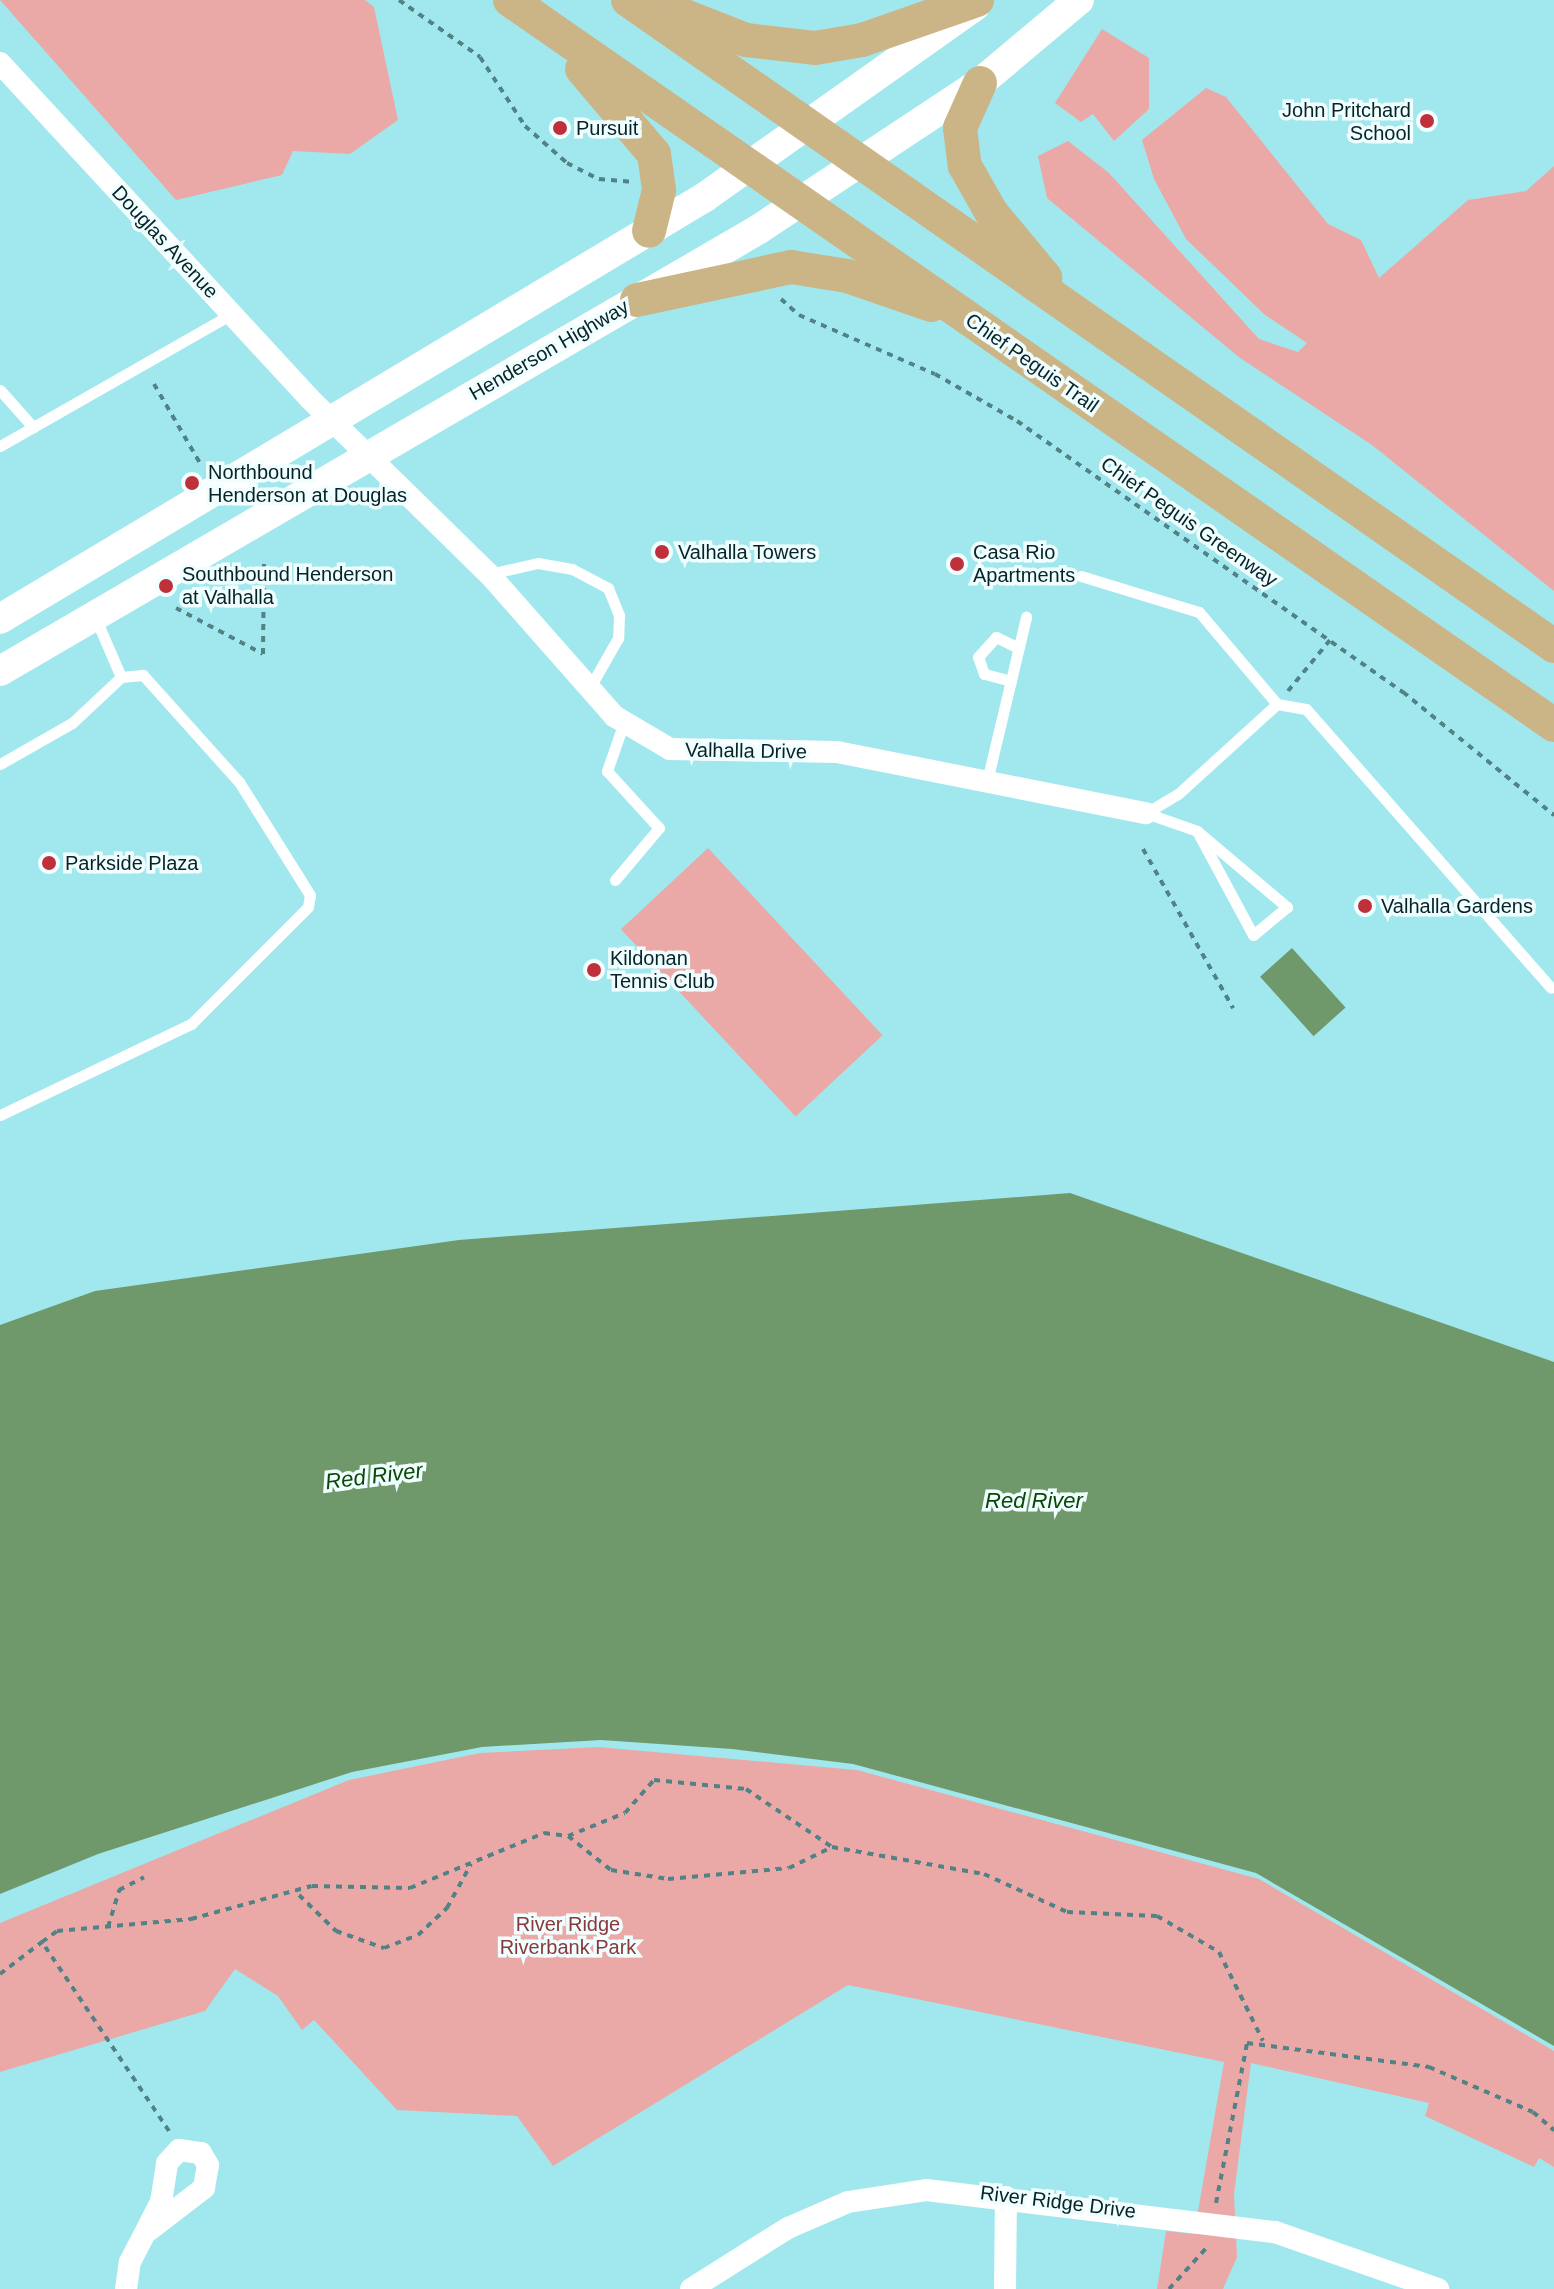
<!DOCTYPE html>
<html>
<head>
<meta charset="utf-8">
<style>
  body { margin:0 }
  #map { position:relative; width:1554px; height:2289px; overflow:hidden; background:#a1e8ee; font-family:Arial,sans-serif }
  div>[style] { position:absolute }
  .green>* { inset:0; background:#eaa9a6; transform-origin:0 0 }
  .water>* { inset:0; background:#6f996a; transform-origin:0 0 }
  .path>* { height:4px; margin-top:-2px; transform-origin:0; background:repeating-linear-gradient(90deg,#508286 0 6px,transparent 0 12px) }
  .service>* { height:11px; margin:-5.5px; padding:0 5.5px; transform-origin:5.5px; border-radius:5.5px; background:#fff }
  .minor>* { height:22px; margin:-11px; padding:0 11px; transform-origin:11px; border-radius:11px; background:#fff }
  .secondary>* { height:30px; margin:-15px; padding:0 15px; transform-origin:15px; border-radius:15px; background:#fff }
  .primary>* { height:34px; margin:-17px; padding:0 17px; transform-origin:17px; border-radius:17px; background:#cbb587 }
  .dots>* { width:22px; height:22px; translate:-50% -50%; box-sizing:border-box; border:4px solid #f1feff; border-radius:50% }
  span { translate:-50% -50%; white-space:nowrap; text-align:center; line-height:1.15; -webkit-text-stroke:7px #f1feff; paint-order:stroke }
  .poi-label { font-size:20px; color:#062427 }
  .right { translate:-100% -50%; text-align:right }
  .left { translate:0 -50%; text-align:left }
  .street-label { font-size:20px; color:#062427 }
  .park-label { font-size:20px; color:#8a3839 }
  .water-label { font-size:22px; color:#094805; font-style:italic }
</style>
</head>
<body>
<div id="map">
  <div class="green">
    <i style="clip-path:polygon(0 0,365px 0,374px 7px,398px 120px,350px 154px,293px 151px,282px 175px,176px 200px)"></i>
    <i style="clip-path:polygon(1102px 29px,1149px 58px,1149px 109px,1114px 141px,1093px 114px,1081px 122px,1055px 103px)"></i>
    <i style="clip-path:polygon(1206px 88px,1226px 97px,1328px 224px,1361px 240px,1379px 278px,1468px 200px,1526px 191px,1554px 166px,1554px 591px,1372px 445px,1240px 358px,1047px 198px,1038px 156px,1068px 141px,1109px 173px,1259px 339px,1298px 352px,1307px 343px,1265px 315px,1186px 239px,1154px 179px,1142px 140px)"></i>
    <i style="left:708px;top:848px;width:256px;height:119px;rotate:47deg"></i>
    <i style="clip-path:polygon(598px 1747px,857px 1770px,1259px 1879px,1554px 2051px,1554px 2167px,1539px 2158px,1534px 2167px,1425px 2116px,1429px 2103px,1251px 2063px,1234px 2194px,1237px 2257px,1223px 2289px,1157px 2289px,1166px 2231px,1194px 2234px,1224px 2062px,848px 1985px,553px 2166px,517px 2116px,397px 2110px,314px 2020px,302px 2030px,278px 1996px,235px 1969px,205px 2011px,0 2072px,0 1923px,349px 1780px,480px 1753px)"></i>
  </div>
  <div class="water">
    <i style="left:1292px;top:948px;width:80px;height:43px;rotate:48deg"></i>
    <i style="clip-path:polygon(1070px 1193px,1554px 1362px,1554px 2046px,1256px 1873px,853px 1764px,732px 1749px,601px 1740px,482px 1747px,352px 1772px,98px 1854px,0 1894px,0 1325px,95px 1291px,459px 1240px)"></i>
  </div>
  <div class="path">
    <i style="left:399px;top:0;width:99px;rotate:35.1deg"></i>
    <i style="left:480px;top:57px;width:82px;rotate:56.9deg"></i>
    <i style="left:525px;top:126px;width:56px;rotate:41.4deg"></i>
    <i style="left:567px;top:163px;width:36px;rotate:27deg"></i>
    <i style="left:599px;top:179px;width:32px;rotate:5deg"></i>
    <i style="left:781px;top:299px;width:24px;rotate:42deg"></i>
    <i style="left:799px;top:315px;width:148px;rotate:23.5deg"></i>
    <i style="left:935px;top:374px;width:95px;rotate:29.8deg"></i>
    <i style="left:1017px;top:421px;width:472px;rotate:35.1deg"></i>
    <i style="left:1403px;top:692px;width:195px;rotate:39.2deg"></i>
    <i style="left:154px;top:384px;width:91px;rotate:59.8deg"></i>
    <i style="left:176px;top:608px;width:98px;rotate:27.9deg"></i>
    <i style="left:263px;top:654px;width:96px;rotate:-89.4deg"></i>
    <i style="left:1288px;top:691px;width:66px;rotate:-50.5deg"></i>
    <i style="left:1143px;top:849px;width:183px;rotate:60.5deg"></i>
    <i style="left:568px;top:1836px;width:61px;rotate:-22deg"></i>
    <i style="left:625px;top:1813px;width:44px;rotate:-48.7deg"></i>
    <i style="left:654px;top:1780px;width:92px;rotate:5.6deg"></i>
    <i style="left:746px;top:1789px;width:104px;rotate:34deg"></i>
    <i style="left:299px;top:1895px;width:52px;rotate:44.2deg"></i>
    <i style="left:336px;top:1931px;width:51px;rotate:19.5deg"></i>
    <i style="left:384px;top:1948px;width:36px;rotate:-21deg"></i>
    <i style="left:418px;top:1935px;width:40px;rotate:-43deg"></i>
    <i style="left:447px;top:1908px;width:50px;rotate:-61.4deg"></i>
    <i style="left:108px;top:1927px;width:39px;rotate:-73deg"></i>
    <i style="left:119px;top:1890px;width:28px;rotate:-27deg"></i>
    <i style="left:0;top:1974px;width:53px;rotate:-37.3deg"></i>
    <i style="left:169px;top:2131px;width:228px;rotate:-123.9deg"></i>
    <i style="left:42px;top:1942px;width:19px;rotate:-36deg"></i>
    <i style="left:57px;top:1931px;width:135px;rotate:-5.1deg"></i>
    <i style="left:191px;top:1919px;width:125px;rotate:-15.3deg"></i>
    <i style="left:312px;top:1886px;width:98px;rotate:1.2deg"></i>
    <i style="left:410px;top:1888px;width:145px;rotate:-22.3deg"></i>
    <i style="left:544px;top:1833px;width:24px;rotate:7deg"></i>
    <i style="left:568px;top:1836px;width:55px;rotate:38.3deg"></i>
    <i style="left:611px;top:1870px;width:58px;rotate:9deg"></i>
    <i style="left:668px;top:1879px;width:121px;rotate:-5.2deg"></i>
    <i style="left:789px;top:1868px;width:48px;rotate:-26deg"></i>
    <i style="left:832px;top:1847px;width:154px;rotate:10.1deg"></i>
    <i style="left:984px;top:1874px;width:91px;rotate:24.6deg"></i>
    <i style="left:1067px;top:1912px;width:90px;rotate:2.5deg"></i>
    <i style="left:1157px;top:1916px;width:72px;rotate:30.1deg"></i>
    <i style="left:1219px;top:1952px;width:99px;rotate:63.7deg"></i>
    <i style="left:1216px;top:2203px;width:163px;rotate:-79deg"></i>
    <i style="left:1247px;top:2043px;width:184px;rotate:7.5deg"></i>
    <i style="left:1429px;top:2067px;width:113px;rotate:23.4deg"></i>
    <i style="left:1533px;top:2112px;width:28px;rotate:41deg"></i>
    <i style="left:1169px;top:2289px;width:59px;rotate:-47.7deg"></i>
  </div>
  <div class="service">
    <i style="left:0;top:390px;width:50px;rotate:48.3deg"></i>
    <i style="left:0;top:446px;width:266px;rotate:-29.7deg"></i>
    <i style="left:489px;top:574px;width:50px;rotate:-12.7deg"></i>
    <i style="left:538px;top:563px;width:35px;rotate:10deg"></i>
    <i style="left:572px;top:569px;width:41px;rotate:27.8deg"></i>
    <i style="left:608px;top:588px;width:29px;rotate:68deg"></i>
    <i style="left:619px;top:615px;width:23px;rotate:92deg"></i>
    <i style="left:618px;top:638px;width:59px;rotate:119.6deg"></i>
    <i style="left:1081px;top:576px;width:123px;rotate:17deg"></i>
    <i style="left:1199px;top:612px;width:121px;rotate:49.7deg"></i>
    <i style="left:1011px;top:681px;width:28px;rotate:-165deg"></i>
    <i style="left:984px;top:674px;width:18px;rotate:-109deg"></i>
    <i style="left:978px;top:657px;width:27px;rotate:-48deg"></i>
    <i style="left:996px;top:637px;width:25px;rotate:26deg"></i>
    <i style="left:0;top:764px;width:83px;rotate:-29.7deg"></i>
    <i style="left:72px;top:723px;width:67px;rotate:-43.2deg"></i>
    <i style="left:121px;top:677px;width:65px;rotate:-113.4deg"></i>
    <i style="left:987px;top:781px;width:169px;rotate:-76.6deg"></i>
    <i style="left:1146px;top:813px;width:37px;rotate:-31deg"></i>
    <i style="left:1178px;top:794px;width:134px;rotate:-42.3deg"></i>
    <i style="left:1277px;top:704px;width:29px;rotate:10deg"></i>
    <i style="left:1306px;top:709px;width:371px;rotate:48.7deg"></i>
    <i style="left:1146px;top:813px;width:54px;rotate:19.4deg"></i>
    <i style="left:1197px;top:831px;width:118px;rotate:40.2deg"></i>
    <i style="left:1287px;top:907px;width:44px;rotate:140.5deg"></i>
    <i style="left:1253px;top:935px;width:118px;rotate:-118.3deg"></i>
    <i style="left:615px;top:880px;width:68px;rotate:-49.8deg"></i>
    <i style="left:659px;top:828px;width:77px;rotate:-132.4deg"></i>
    <i style="left:607px;top:771px;width:52px;rotate:-70.9deg"></i>
    <i style="left:0;top:1115px;width:212px;rotate:-25.5deg"></i>
    <i style="left:191px;top:1024px;width:165px;rotate:-45deg"></i>
    <i style="left:308px;top:907px;width:12px;rotate:-81deg"></i>
    <i style="left:310px;top:895px;width:133px;rotate:-122.1deg"></i>
    <i style="left:239px;top:782px;width:144px;rotate:-131.9deg"></i>
    <i style="left:143px;top:675px;width:22px;rotate:175deg"></i>
  </div>
  <div class="minor">
    <i style="left:0;top:63px;width:456px;rotate:47.3deg"></i>
    <i style="left:309px;top:398px;width:252px;rotate:44.4deg"></i>
    <i style="left:489px;top:574px;width:189px;rotate:48.6deg"></i>
    <i style="left:614px;top:716px;width:65px;rotate:30.5deg"></i>
    <i style="left:670px;top:749px;width:167px;rotate:1deg"></i>
    <i style="left:837px;top:752px;width:315px;rotate:11.2deg"></i>
    <i style="left:126px;top:2289px;width:27px;rotate:-82deg"></i>
    <i style="left:130px;top:2262px;width:68px;rotate:-62.7deg"></i>
    <i style="left:161px;top:2202px;width:39px;rotate:-81deg"></i>
    <i style="left:167px;top:2163px;width:18px;rotate:-47deg"></i>
    <i style="left:179px;top:2150px;width:22px;rotate:8deg"></i>
    <i style="left:201px;top:2153px;width:14px;rotate:60deg"></i>
    <i style="left:208px;top:2165px;width:23px;rotate:100deg"></i>
    <i style="left:204px;top:2188px;width:69px;rotate:142.6deg"></i>
    <i style="left:691px;top:2289px;width:115px;rotate:-32.2deg"></i>
    <i style="left:788px;top:2228px;width:65px;rotate:-23.4deg"></i>
    <i style="left:848px;top:2202px;width:79px;rotate:-8.7deg"></i>
    <i style="left:926px;top:2190px;width:352px;rotate:6.9deg"></i>
    <i style="left:1275px;top:2232px;width:173px;rotate:19.3deg"></i>
    <i style="left:1005px;top:2289px;width:92px;rotate:-89.4deg"></i>
  </div>
  <div class="secondary">
    <i style="left:0;top:619px;width:822px;rotate:-30.9deg"></i>
    <i style="left:705px;top:197px;width:331px;rotate:-35.3deg"></i>
    <i style="left:0;top:671px;width:878px;rotate:-30.21deg"></i>
    <i style="left:759px;top:229px;width:265px;rotate:-33.5deg"></i>
    <i style="left:980px;top:83px;width:129px;rotate:-40deg"></i>
  </div>
  <div class="primary">
    <i style="left:510px;top:0;width:1271px;rotate:34.78deg"></i>
    <i style="left:628px;top:0;width:1129px;rotate:34.9deg"></i>
    <i style="left:672px;top:11px;width:79px;rotate:21.4deg"></i>
    <i style="left:746px;top:40px;width:69px;rotate:6.6deg"></i>
    <i style="left:815px;top:48px;width:48px;rotate:-9.7deg"></i>
    <i style="left:862px;top:40px;width:122px;rotate:-19.2deg"></i>
    <i style="left:582px;top:69px;width:111px;rotate:49.7deg"></i>
    <i style="left:654px;top:154px;width:36px;rotate:82deg"></i>
    <i style="left:659px;top:190px;width:42px;rotate:103.7deg"></i>
    <i style="left:980px;top:83px;width:49px;rotate:114deg"></i>
    <i style="left:960px;top:128px;width:38px;rotate:83deg"></i>
    <i style="left:965px;top:166px;width:53px;rotate:60.5deg"></i>
    <i style="left:991px;top:212px;width:85px;rotate:50.3deg"></i>
    <i style="left:637px;top:300px;width:157px;rotate:-12.1deg"></i>
    <i style="left:791px;top:267px;width:57px;rotate:9.1deg"></i>
    <i style="left:847px;top:276px;width:89px;rotate:19deg"></i>
  </div>
  <div class="dots">
    <i style="left:1427px;top:121px;background:#c0303a"></i>
    <i style="left:560px;top:128px;background:#c0303a"></i>
    <i style="left:192px;top:483px;background:#c0303a"></i>
    <i style="left:662px;top:552px;background:#c0303a"></i>
    <i style="left:957px;top:564px;background:#c0303a"></i>
    <i style="left:166px;top:586px;background:#c0303a"></i>
    <i style="left:49px;top:863px;background:#c0303a"></i>
    <i style="left:1365px;top:906px;background:#c0303a"></i>
    <i style="left:594px;top:970px;background:#c0303a"></i>
  </div>
  <div class="poi-label">
    <span class="right" style="left:1411px;top:122px">John Pritchard<br>School</span>
    <span class="left" style="left:576px;top:128px">Pursuit</span>
    <span class="left" style="left:208px;top:484px">Northbound<br>Henderson at Douglas</span>
    <span class="left" style="left:678px;top:552px">Valhalla Towers</span>
    <span class="left" style="left:973px;top:564px">Casa Rio<br>Apartments</span>
    <span class="left" style="left:182px;top:586px">Southbound Henderson<br>at Valhalla</span>
    <span class="left" style="left:65px;top:863px">Parkside Plaza</span>
    <span class="left" style="left:1381px;top:906px">Valhalla Gardens</span>
    <span class="left" style="left:610px;top:970px">Kildonan<br>Tennis Club</span>
  </div>
  <div class="street-label">
    <span style="left:165px;top:242px;rotate:47deg">Douglas Avenue</span>
    <span style="left:549px;top:350px;rotate:-30deg">Henderson Highway</span>
    <span style="left:1032px;top:363px;rotate:35deg">Chief Peguis Trail</span>
    <span style="left:1189px;top:522px;rotate:35deg">Chief Peguis Greenway</span>
    <span style="left:746px;top:751px;rotate:1deg">Valhalla Drive</span>
    <span style="left:1058px;top:2202px;rotate:7deg">River Ridge Drive</span>
  </div>
  <div class="park-label">
    <span style="left:568px;top:1936px">River Ridge<br>Riverbank Park</span>
  </div>
  <div class="water-label">
    <span style="left:374px;top:1476px;rotate:-7deg">Red River</span>
    <span style="left:1034px;top:1501px">Red River</span>
  </div>
</div>
</body>
</html>
